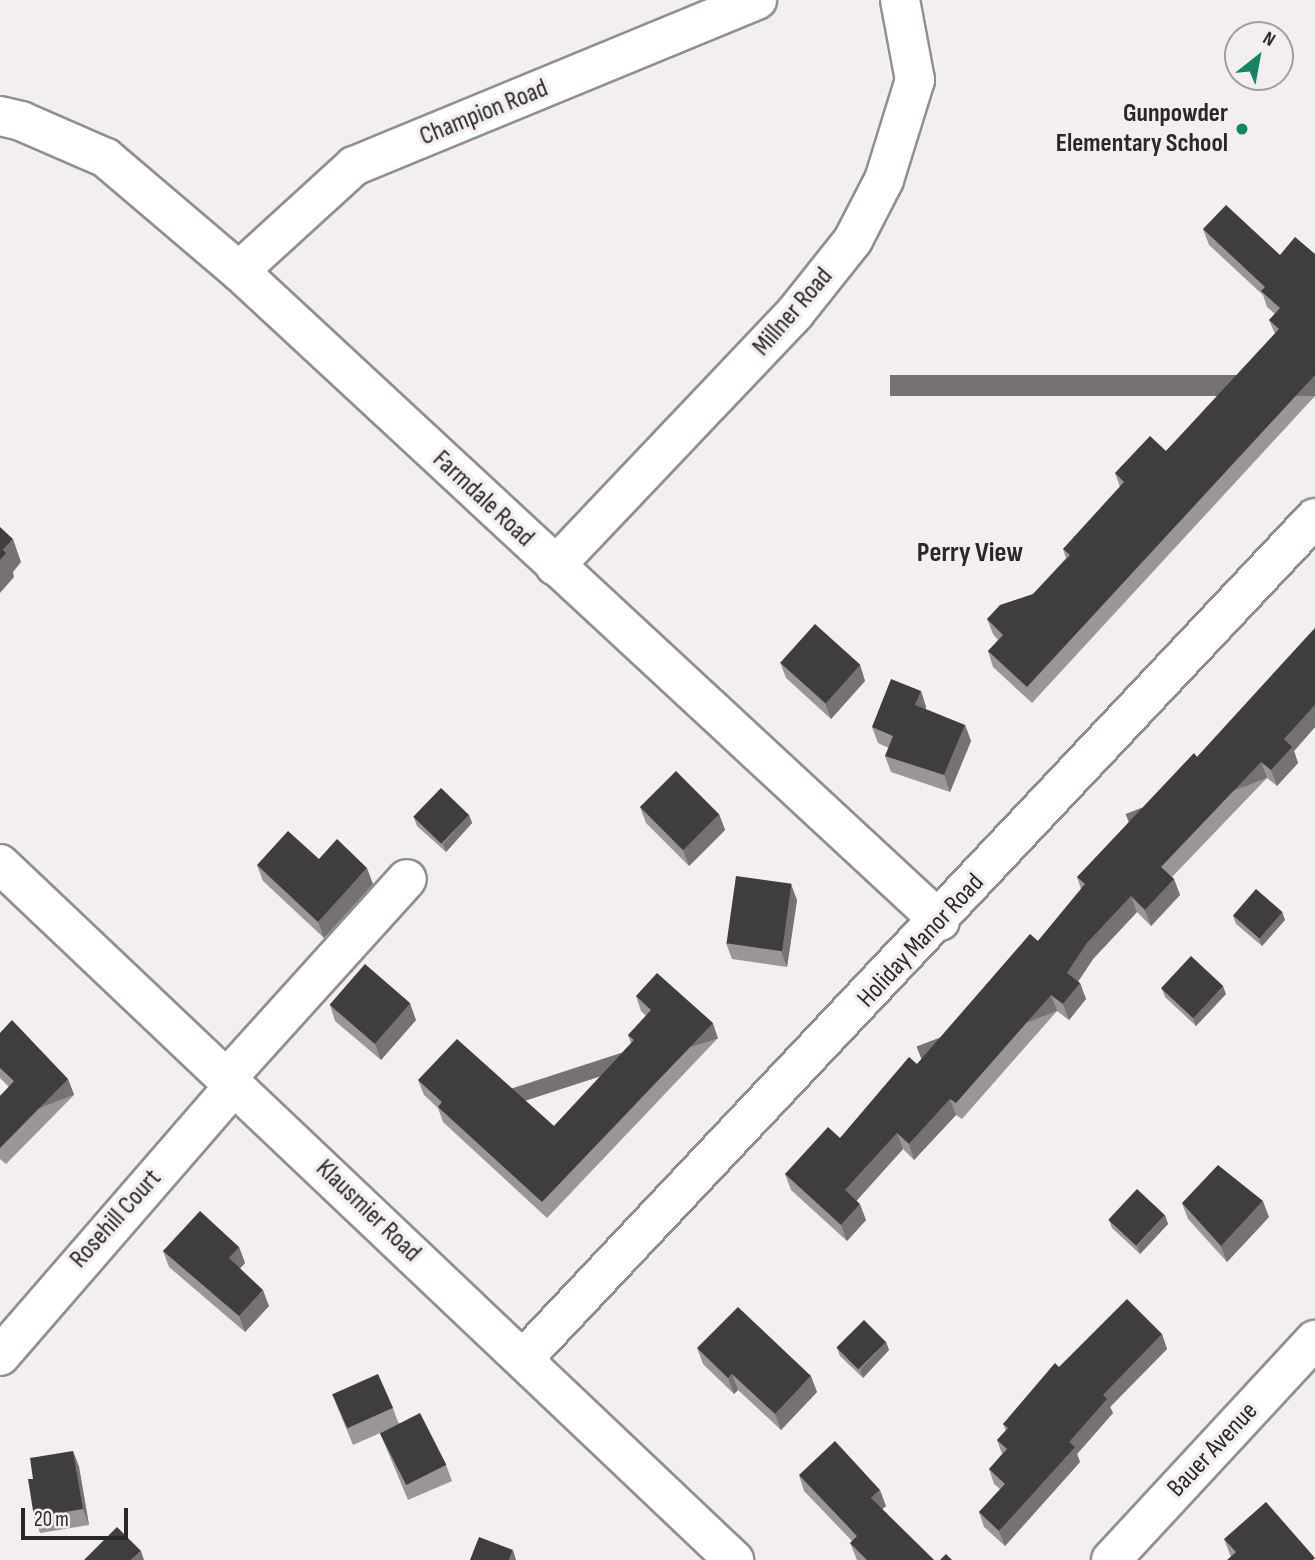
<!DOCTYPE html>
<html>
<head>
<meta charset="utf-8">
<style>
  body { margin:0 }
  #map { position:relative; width:1315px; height:1560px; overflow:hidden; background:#f3eeef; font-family:"Sofia Sans Condensed",sans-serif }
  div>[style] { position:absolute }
  .roads { filter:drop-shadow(2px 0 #928e8e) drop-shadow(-2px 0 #928e8e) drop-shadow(0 2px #928e8e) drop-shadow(0 -2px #928e8e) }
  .minor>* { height:38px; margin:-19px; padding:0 19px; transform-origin:19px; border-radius:19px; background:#fff }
  .wall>* { inset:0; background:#9a9696 }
  .shaded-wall>* { inset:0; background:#767273; transform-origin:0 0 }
  .building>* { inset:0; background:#403d3e; transform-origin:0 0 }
  .dots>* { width:19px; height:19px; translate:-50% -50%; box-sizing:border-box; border:4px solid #f3eeef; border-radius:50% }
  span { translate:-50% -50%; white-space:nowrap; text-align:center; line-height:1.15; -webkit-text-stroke:7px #f3eeef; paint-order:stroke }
  .street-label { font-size:26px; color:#292727 }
  .poi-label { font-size:26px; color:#292727; font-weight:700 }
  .right { translate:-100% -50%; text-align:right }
  .neighbourhood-label { font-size:28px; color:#292727; font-weight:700 }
  .north { position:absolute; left:1224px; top:21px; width:70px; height:70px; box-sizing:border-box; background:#f3eeef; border:2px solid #a29e9f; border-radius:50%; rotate:31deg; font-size:19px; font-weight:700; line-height:28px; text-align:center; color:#292727 }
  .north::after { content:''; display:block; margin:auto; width:24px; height:32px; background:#138564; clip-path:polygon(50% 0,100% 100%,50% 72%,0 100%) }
  .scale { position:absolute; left:21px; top:1508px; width:107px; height:32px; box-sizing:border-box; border:4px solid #292727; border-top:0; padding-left:9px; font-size:21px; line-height:24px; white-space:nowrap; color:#292727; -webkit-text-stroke:5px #f3eeef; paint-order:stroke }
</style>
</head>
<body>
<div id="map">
  <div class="roads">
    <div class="minor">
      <i style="left:0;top:116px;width:22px;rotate:13deg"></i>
      <i style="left:21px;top:121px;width:93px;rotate:23.5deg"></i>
      <i style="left:106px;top:158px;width:175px;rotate:40.4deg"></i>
      <i style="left:239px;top:271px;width:956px;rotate:42.84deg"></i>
      <i style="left:239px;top:271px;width:156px;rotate:-42.4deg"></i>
      <i style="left:354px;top:166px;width:436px;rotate:-22.4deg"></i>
      <i style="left:555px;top:566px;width:349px;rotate:-46.5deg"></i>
      <i style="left:795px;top:313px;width:93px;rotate:-51.5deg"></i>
      <i style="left:853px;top:240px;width:68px;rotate:-62.7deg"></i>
      <i style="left:884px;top:180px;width:105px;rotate:-72.8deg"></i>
      <i style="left:915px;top:80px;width:81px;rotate:-100.6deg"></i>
      <i style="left:0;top:864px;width:1012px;rotate:43.48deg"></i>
      <i style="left:227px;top:1078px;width:268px;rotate:-47.9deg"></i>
      <i style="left:0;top:1356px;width:359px;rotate:-49.1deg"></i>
      <i style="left:523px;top:1359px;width:1155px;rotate:-46.72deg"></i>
      <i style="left:1111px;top:1560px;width:300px;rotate:-47.2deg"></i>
    </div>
  </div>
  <div class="wall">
    <i style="clip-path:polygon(1203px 229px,1280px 255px,1315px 396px,1032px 703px,993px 667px,988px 651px,998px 640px,993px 634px,987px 619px,1033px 594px,1066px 558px,1063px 549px,1120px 487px,1115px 473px,1166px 451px,1275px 334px,1269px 320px,1275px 314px,1267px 307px,1263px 295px,1209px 245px)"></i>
    <i style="clip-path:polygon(1315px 628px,1315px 727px,1294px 751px,1298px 763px,1277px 786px,1267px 778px,1172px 877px,1174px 879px,1180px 895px,1151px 926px,1137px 912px,1093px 959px,1078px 982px,1080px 983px,1086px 999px,1069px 1020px,1057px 1011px,962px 1119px,956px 1115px,914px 1160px,903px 1149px,856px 1201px,866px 1220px,847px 1241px,791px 1190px,785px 1174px,840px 1138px,917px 1064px,1038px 941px,1081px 889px,1077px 877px,1197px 757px)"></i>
    <i style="clip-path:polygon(780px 662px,860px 665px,865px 681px,831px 719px,786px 678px)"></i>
    <i style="clip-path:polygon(921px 691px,926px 707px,926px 709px,965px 725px,971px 741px,950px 792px,891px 772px,885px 756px,889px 748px,878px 743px,872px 727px)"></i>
    <i style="clip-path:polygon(640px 807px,719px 814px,725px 830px,689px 866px,646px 823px)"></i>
    <i style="clip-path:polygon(469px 815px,472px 823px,446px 852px,417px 826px,414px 818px)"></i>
    <i style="clip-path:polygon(319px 859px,373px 884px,324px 938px,263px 881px,257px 865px)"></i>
    <i style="clip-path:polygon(797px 900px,787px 967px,732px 959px,726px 943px)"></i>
    <i style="clip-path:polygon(1282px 912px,1285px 920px,1262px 946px,1236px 924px,1233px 916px)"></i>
    <i style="clip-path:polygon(1162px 989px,1226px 994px,1196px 1026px,1165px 997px)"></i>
    <i style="clip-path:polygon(636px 996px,718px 1038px,547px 1218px,443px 1122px,438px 1108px,424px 1095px,418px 1080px,554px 1126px,631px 1043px,628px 1035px,646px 1016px,641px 1011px)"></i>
    <i style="clip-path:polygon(330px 1005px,416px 1020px,381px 1060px,335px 1021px)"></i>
    <i style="clip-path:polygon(0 1033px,68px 1079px,74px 1095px,6px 1164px,0 1159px,0 1096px,9px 1087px,0 1078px)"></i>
    <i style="clip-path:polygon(1182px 1203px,1269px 1217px,1227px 1262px,1188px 1219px)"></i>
    <i style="clip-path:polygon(1165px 1215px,1168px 1224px,1140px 1254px,1112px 1228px,1109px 1220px)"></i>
    <i style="clip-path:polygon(239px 1247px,245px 1263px,240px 1268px,269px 1306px,245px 1332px,169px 1267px,163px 1251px)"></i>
    <i style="clip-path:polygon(1162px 1334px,1167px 1349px,1110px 1407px,1113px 1413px,1077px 1454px,1080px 1462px,1005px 1546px,984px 1527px,979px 1512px,1000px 1489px,994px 1484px,989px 1469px,1002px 1454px,997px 1440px,1006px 1431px,1003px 1424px,1059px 1367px)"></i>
    <i style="clip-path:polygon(886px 1342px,889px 1350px,863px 1378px,840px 1356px,837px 1348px)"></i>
    <i style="clip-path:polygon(697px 1348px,817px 1392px,781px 1430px,738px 1390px,734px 1394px,703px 1364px)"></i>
    <i style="clip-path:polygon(332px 1394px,393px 1408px,398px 1422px,446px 1465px,452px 1481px,408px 1500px,380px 1433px,353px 1445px)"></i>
    <i style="clip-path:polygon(73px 1451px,79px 1467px,89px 1525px,40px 1533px,34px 1517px,33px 1479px)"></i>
    <i style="clip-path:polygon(799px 1475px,886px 1506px,882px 1509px,934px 1560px,857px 1560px,850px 1543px,852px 1541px,804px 1491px)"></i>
    <i style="clip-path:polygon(1224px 1539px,1315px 1558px,1231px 1557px)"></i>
  </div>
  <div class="shaded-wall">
    <i style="left:1315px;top:375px;width:21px;height:425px;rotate:90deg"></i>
    <i style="clip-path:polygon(13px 539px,21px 562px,13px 572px,14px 577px,0 593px,0 560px,3px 550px)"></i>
    <i style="clip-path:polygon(860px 665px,865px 681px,831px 719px,825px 703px)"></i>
    <i style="clip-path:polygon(921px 691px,926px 707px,921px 721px,915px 705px)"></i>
    <i style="clip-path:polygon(1315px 705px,1315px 727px,1294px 751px,1298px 763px,1277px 786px,1271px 770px,1284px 739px)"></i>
    <i style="clip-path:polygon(965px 725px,971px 741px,950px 792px,944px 775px)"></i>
    <i style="left:1261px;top:762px;width:17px;height:145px;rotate:69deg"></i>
    <i style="clip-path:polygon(719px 814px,725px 830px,689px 866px,683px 850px)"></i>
    <i style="clip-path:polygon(469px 815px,472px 823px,446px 852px,443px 844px)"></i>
    <i style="clip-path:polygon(367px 868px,373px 884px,324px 938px,318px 922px)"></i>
    <i style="clip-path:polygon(1174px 879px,1180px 895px,1151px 926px,1145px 910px)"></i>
    <i style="clip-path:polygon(791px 884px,797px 900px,787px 967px,781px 951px)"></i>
    <i style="clip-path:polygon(1131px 896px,1137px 912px,1093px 959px,1073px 989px,1067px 973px,1087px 943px)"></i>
    <i style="clip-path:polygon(1282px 912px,1285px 920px,1262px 946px,1259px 938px)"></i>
    <i style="clip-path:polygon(1080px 983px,1086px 999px,1069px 1020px,1063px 1004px)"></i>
    <i style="clip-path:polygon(1223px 986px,1226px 994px,1196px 1026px,1193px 1018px)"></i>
    <i style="left:1051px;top:995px;width:17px;height:144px;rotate:69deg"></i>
    <i style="clip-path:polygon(410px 1003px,416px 1020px,381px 1060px,375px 1044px)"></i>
    <i style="left:713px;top:1023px;width:16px;height:248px;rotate:72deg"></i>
    <i style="left:68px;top:1079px;width:17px;height:97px;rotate:69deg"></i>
    <i style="clip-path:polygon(950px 1099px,956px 1115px,914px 1160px,909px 1144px)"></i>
    <i style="clip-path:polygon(897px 1133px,903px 1149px,851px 1207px,845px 1190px)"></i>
    <i style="clip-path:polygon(1263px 1201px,1269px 1217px,1227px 1262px,1221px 1246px)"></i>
    <i style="clip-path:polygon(860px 1204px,866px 1220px,847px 1241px,841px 1225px)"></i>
    <i style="clip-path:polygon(1165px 1215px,1168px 1224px,1140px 1254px,1137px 1246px)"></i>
    <i style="clip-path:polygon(239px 1247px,245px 1263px,235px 1274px,229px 1258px)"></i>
    <i style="clip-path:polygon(263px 1290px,269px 1306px,245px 1332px,239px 1316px)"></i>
    <i style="clip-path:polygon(1162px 1334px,1167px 1349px,1110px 1407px,1113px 1413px,1077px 1454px,1080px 1462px,1005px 1546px,999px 1531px,1069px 1442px,1103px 1395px)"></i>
    <i style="clip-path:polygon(886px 1342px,889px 1350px,863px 1378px,860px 1370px)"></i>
    <i style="clip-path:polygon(732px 1374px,738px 1390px,734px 1394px,728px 1378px)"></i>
    <i style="clip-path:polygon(811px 1376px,817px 1392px,781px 1430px,775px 1414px)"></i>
    <i style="clip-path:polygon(73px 1451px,79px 1467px,89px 1525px,83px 1509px)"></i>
    <i style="clip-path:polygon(880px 1490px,886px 1506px,877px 1514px,871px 1498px)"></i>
    <i style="clip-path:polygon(513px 1550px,516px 1560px,509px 1560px)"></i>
    <i style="clip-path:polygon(141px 1551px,144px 1560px,131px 1560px)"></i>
  </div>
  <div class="building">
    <i style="clip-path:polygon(1226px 205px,1280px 255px,1295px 237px,1315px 254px,1315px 375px,1027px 687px,988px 651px,1003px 635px,987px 619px,1000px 605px,1033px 594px,1070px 555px,1063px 549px,1124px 482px,1115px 473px,1150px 436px,1166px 451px,1279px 329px,1269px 320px,1280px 308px,1261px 291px,1265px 287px,1203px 229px)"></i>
    <i style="clip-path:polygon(0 527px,13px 539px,3px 550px,6px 553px,0 560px)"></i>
    <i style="left:815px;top:624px;width:61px;height:52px;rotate:42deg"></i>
    <i style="clip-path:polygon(1315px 628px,1315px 705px,1284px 739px,1292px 747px,1271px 770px,1261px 762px,1161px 867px,1174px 879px,1145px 910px,1131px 896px,1087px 943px,1067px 973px,1080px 983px,1063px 1004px,1051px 995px,956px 1103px,950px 1099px,909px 1144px,897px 1133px,845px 1190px,860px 1204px,841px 1225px,785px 1174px,828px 1127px,840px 1138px,909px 1057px,917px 1064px,1030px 934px,1038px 941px,1085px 884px,1077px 877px,1194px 753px,1197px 757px)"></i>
    <i style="clip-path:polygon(891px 679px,921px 691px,915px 705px,965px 725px,944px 775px,885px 756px,893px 736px,872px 727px)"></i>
    <i style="left:676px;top:771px;width:61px;height:51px;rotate:45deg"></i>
    <i style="left:441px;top:788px;width:39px;height:40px;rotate:44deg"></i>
    <i style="clip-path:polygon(288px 831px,319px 859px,337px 839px,367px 868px,318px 922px,257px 865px)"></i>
    <i style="left:736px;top:876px;width:56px;height:68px;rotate:8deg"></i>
    <i style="left:1256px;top:889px;width:35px;height:35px;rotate:41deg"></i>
    <i style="left:1191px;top:956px;width:44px;height:44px;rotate:43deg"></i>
    <i style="left:365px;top:964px;width:60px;height:54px;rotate:41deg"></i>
    <i style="clip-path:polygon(657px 973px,713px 1023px,542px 1202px,438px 1107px,442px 1102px,418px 1080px,457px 1039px,554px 1126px,634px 1040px,628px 1035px,651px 1010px,636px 996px)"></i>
    <i style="clip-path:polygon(12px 1020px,68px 1079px,0 1148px,0 1096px,14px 1081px,0 1068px,0 1033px)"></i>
    <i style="clip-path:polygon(1218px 1165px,1263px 1201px,1221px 1246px,1182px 1203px)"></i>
    <i style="left:1137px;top:1189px;width:38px;height:42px;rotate:43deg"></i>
    <i style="clip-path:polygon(200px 1211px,239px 1247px,229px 1258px,263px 1290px,239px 1316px,163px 1251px)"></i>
    <i style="clip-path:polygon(1127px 1299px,1162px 1334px,1103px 1395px,1107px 1399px,1069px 1442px,1075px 1447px,999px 1531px,979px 1512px,1005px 1484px,989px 1469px,1007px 1449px,997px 1440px,1008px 1428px,1003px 1424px,1055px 1363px,1059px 1367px)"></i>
    <i style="clip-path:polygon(738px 1307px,811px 1376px,775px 1414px,732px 1374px,728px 1378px,697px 1348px)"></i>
    <i style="left:864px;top:1320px;width:31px;height:39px;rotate:45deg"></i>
    <i style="left:378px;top:1374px;width:37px;height:50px;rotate:66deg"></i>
    <i style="left:420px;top:1413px;width:58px;height:45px;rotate:63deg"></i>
    <i style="clip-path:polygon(835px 1441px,880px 1490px,871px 1498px,934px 1560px,867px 1560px,850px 1543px,857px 1536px,799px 1475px)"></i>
    <i style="clip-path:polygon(73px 1451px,83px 1509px,34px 1517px,28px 1479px,33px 1479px,30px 1458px)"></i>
    <i style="clip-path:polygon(1266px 1502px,1315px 1558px,1313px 1560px,1227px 1560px,1236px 1552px,1224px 1539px)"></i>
    <i style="clip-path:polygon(117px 1527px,141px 1551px,131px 1560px,84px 1560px)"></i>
    <i style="clip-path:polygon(479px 1537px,513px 1550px,509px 1560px,470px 1560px)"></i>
    <i style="clip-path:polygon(946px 1554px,952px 1560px,940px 1560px)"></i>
  </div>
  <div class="dots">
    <i style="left:1242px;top:129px;background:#138564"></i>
  </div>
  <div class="street-label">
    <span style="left:484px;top:113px;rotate:-22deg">Champion Road</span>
    <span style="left:793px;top:312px;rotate:-49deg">Millner Road</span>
    <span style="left:483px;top:499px;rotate:43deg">Farmdale Road</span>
    <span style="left:921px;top:941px;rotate:-47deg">Holiday Manor Road</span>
    <span style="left:368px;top:1211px;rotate:44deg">Klausmier Road</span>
    <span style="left:116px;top:1219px;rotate:-48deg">Rosehill Court</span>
    <span style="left:1213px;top:1450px;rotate:-47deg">Bauer Avenue</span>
  </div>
  <div class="poi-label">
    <span class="right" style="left:1228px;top:129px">Gunpowder<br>Elementary School</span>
  </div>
  <div class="neighbourhood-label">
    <span style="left:970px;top:553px">Perry View</span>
  </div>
  <div class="north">N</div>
  <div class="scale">20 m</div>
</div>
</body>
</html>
